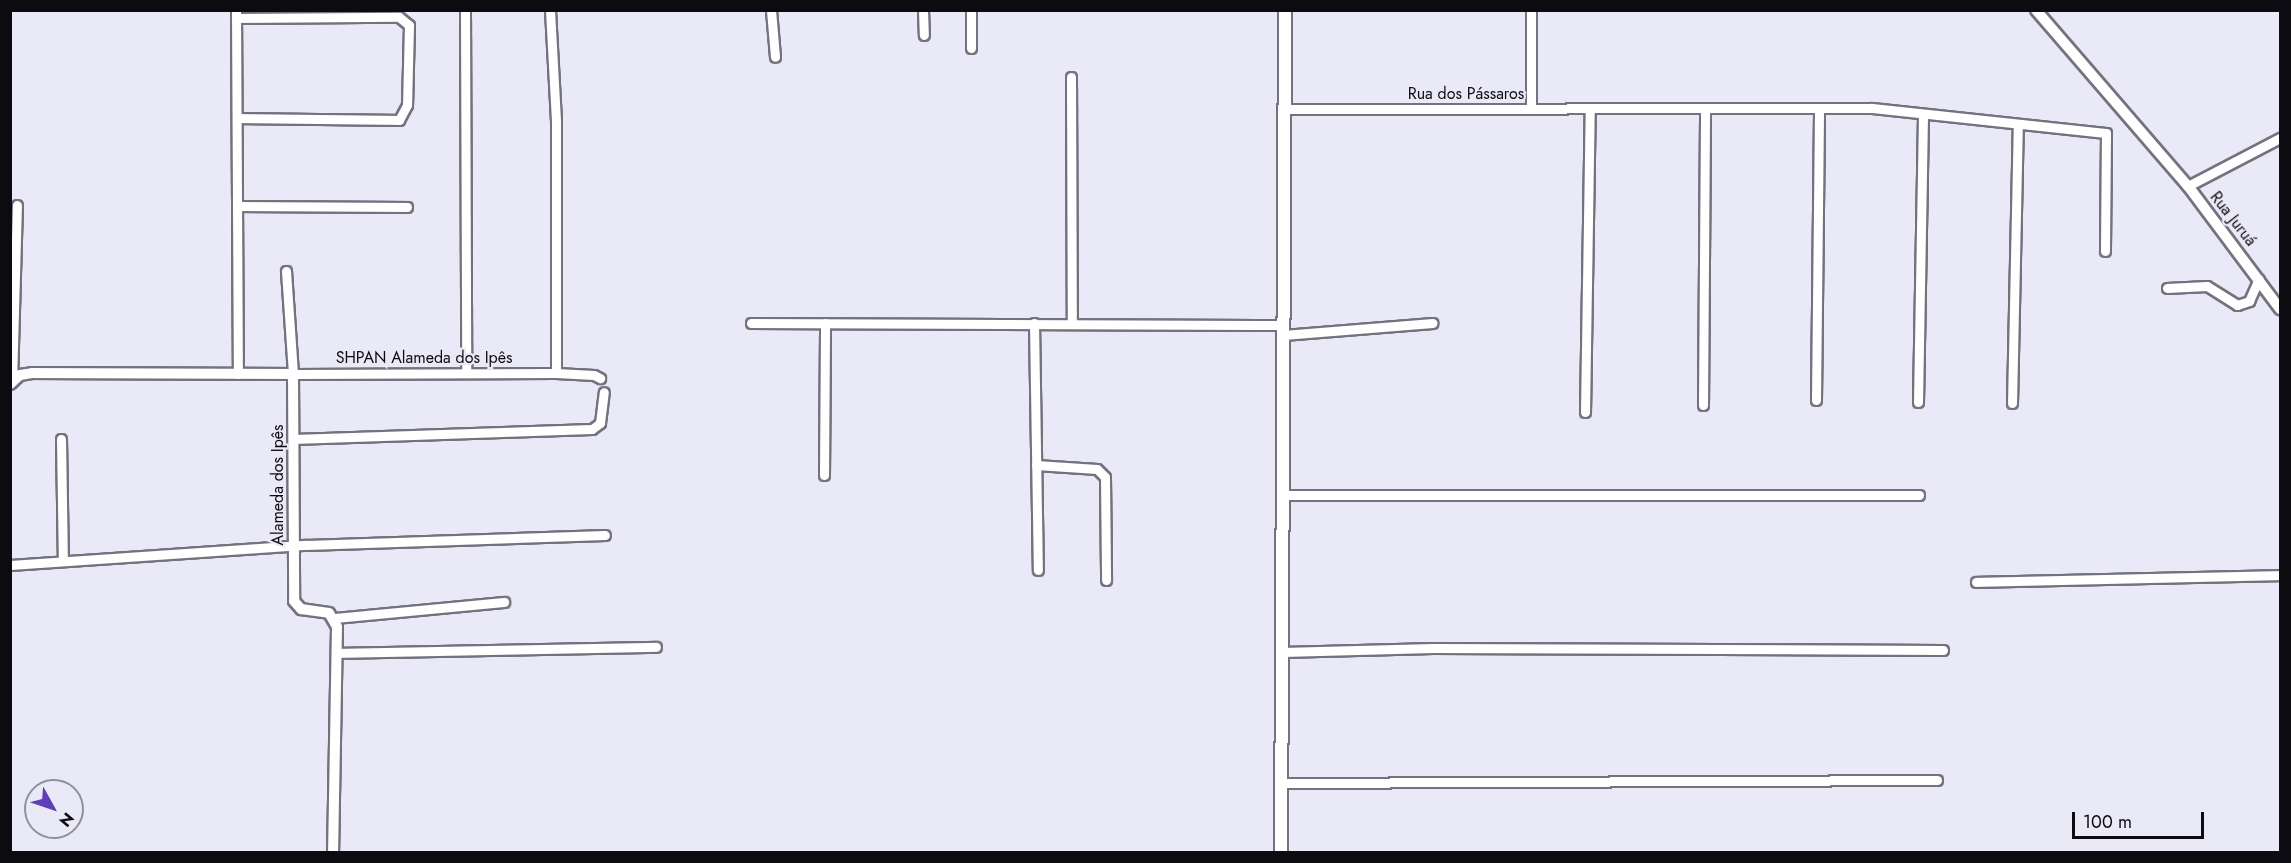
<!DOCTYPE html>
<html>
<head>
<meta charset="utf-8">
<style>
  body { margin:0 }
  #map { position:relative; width:2291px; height:863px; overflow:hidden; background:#eae9f7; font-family:Jost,sans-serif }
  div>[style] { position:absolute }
  .roads { filter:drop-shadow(2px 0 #73727e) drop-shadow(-2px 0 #73727e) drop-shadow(0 2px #73727e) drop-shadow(0 -2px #73727e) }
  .minor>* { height:9px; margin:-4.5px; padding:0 4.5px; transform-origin:4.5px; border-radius:4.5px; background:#fff }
  .tertiary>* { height:10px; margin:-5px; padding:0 5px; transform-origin:5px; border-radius:5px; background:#fff }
  .secondary>* { height:12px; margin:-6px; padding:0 6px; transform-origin:6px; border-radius:6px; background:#fff }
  span { translate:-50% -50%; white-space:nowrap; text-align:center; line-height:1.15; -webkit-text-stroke:4.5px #eae9f7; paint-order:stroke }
  .street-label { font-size:16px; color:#0c0c10 }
  .frame { position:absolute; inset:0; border:12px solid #0c0c10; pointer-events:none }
  .north { position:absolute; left:24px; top:779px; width:60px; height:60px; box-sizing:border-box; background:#eae9f7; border:2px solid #91919b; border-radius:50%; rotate:130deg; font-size:16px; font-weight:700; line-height:24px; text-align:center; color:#0c0c10 }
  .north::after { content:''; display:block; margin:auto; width:21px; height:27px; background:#5f3fb7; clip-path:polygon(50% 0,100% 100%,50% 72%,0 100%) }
  .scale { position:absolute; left:2072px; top:812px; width:132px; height:27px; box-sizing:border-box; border:3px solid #0c0c10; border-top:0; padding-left:8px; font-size:18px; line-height:21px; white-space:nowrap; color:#0c0c10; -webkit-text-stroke:4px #eae9f7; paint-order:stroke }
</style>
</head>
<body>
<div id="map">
  <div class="roads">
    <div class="minor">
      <i style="left:236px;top:10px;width:364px;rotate:89.7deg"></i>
      <i style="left:465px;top:10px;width:362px;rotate:89.8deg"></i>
      <i style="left:550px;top:10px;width:111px;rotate:86.9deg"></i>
      <i style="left:556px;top:121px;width:252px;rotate:90deg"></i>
      <i style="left:771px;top:10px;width:47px;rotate:85.1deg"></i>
      <i style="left:923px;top:10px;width:25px;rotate:88deg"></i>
      <i style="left:236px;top:18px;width:163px;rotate:-0.4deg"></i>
      <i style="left:399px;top:17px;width:13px;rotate:39deg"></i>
      <i style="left:409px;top:25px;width:80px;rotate:91.4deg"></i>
      <i style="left:407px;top:105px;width:17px;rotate:118deg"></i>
      <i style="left:399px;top:120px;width:162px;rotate:-179.3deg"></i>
      <i style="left:971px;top:48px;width:38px;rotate:-90deg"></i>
      <i style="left:1071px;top:77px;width:245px;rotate:89.8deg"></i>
      <i style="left:1284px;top:109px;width:588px;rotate:-0.1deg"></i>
      <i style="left:1872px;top:108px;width:235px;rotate:6.1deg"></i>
      <i style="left:2106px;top:133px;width:118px;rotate:90.5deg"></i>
      <i style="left:1531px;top:109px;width:99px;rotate:-90deg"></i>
      <i style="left:2188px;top:186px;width:104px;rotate:-27.6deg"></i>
      <i style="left:237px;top:206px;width:170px;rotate:0.3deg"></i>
      <i style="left:286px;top:271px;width:103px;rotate:86.1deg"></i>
      <i style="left:293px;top:374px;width:263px;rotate:-0.2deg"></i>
      <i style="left:556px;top:373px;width:38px;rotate:3deg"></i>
      <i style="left:594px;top:375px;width:7px;rotate:27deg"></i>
      <i style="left:2167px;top:288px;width:40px;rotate:-2.9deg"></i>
      <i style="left:2207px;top:286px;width:36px;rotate:32deg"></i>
      <i style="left:2237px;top:305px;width:13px;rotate:-18deg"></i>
      <i style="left:2249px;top:301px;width:24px;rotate:-66deg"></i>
      <i style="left:751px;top:323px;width:532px;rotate:0.22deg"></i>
      <i style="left:1034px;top:323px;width:247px;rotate:89.1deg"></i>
      <i style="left:1283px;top:335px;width:150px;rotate:-4.6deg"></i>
      <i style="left:12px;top:382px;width:177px;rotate:-88.4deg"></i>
      <i style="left:1816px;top:400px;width:291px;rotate:-89.4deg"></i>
      <i style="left:1918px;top:402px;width:288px;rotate:-89deg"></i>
      <i style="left:2012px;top:403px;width:279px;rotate:-88.8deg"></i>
      <i style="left:1703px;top:405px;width:296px;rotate:-89.6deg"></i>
      <i style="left:1585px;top:412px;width:302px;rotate:-89.1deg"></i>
      <i style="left:61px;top:439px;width:122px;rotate:89.1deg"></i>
      <i style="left:293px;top:439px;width:299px;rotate:-1.9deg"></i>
      <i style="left:592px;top:429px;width:10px;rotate:-37deg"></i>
      <i style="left:600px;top:423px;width:31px;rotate:-83deg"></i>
      <i style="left:1036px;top:465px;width:61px;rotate:3.8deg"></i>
      <i style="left:1097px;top:469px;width:11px;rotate:45deg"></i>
      <i style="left:1105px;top:477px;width:103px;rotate:89.4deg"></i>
      <i style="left:824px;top:475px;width:152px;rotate:-89.6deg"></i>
      <i style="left:1283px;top:495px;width:636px"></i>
      <i style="left:10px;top:565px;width:297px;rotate:-3.9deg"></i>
      <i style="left:306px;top:545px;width:299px;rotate:-1.9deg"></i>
      <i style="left:1976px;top:582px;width:304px;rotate:-1.3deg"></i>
      <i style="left:334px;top:618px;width:171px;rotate:-5.4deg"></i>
      <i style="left:1282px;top:652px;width:151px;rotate:-1.5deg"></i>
      <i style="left:1433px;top:648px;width:510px;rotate:0.22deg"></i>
      <i style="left:337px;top:653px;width:319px;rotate:-1.1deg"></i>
      <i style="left:1281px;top:783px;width:656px;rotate:-0.26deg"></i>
    </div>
    <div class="tertiary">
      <i style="left:2036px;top:10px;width:233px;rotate:49.2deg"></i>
      <i style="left:2188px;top:186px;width:154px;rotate:53.2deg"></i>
      <i style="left:10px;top:384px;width:13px;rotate:-42deg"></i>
      <i style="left:20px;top:375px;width:12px;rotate:-9deg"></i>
      <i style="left:32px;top:373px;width:261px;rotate:0.2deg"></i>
      <i style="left:293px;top:374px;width:227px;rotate:89.7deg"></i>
      <i style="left:294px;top:601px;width:11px;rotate:49deg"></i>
      <i style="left:301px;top:609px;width:28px;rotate:8deg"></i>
      <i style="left:329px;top:613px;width:16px;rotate:60deg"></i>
      <i style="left:337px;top:627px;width:225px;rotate:91deg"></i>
    </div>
    <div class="secondary">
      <i style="left:1281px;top:852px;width:842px;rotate:-89.73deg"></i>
    </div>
  </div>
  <div class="street-label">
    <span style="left:1466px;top:94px">Rua dos Pássaros</span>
    <span style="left:2233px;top:219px;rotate:52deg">Rua Juruá</span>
    <span style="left:424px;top:358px">SHPAN Alameda dos Ipês</span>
    <span style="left:278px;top:485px;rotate:-90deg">Alameda dos Ipês</span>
  </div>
  <div class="frame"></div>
  <div class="north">N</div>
  <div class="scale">100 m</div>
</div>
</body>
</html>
